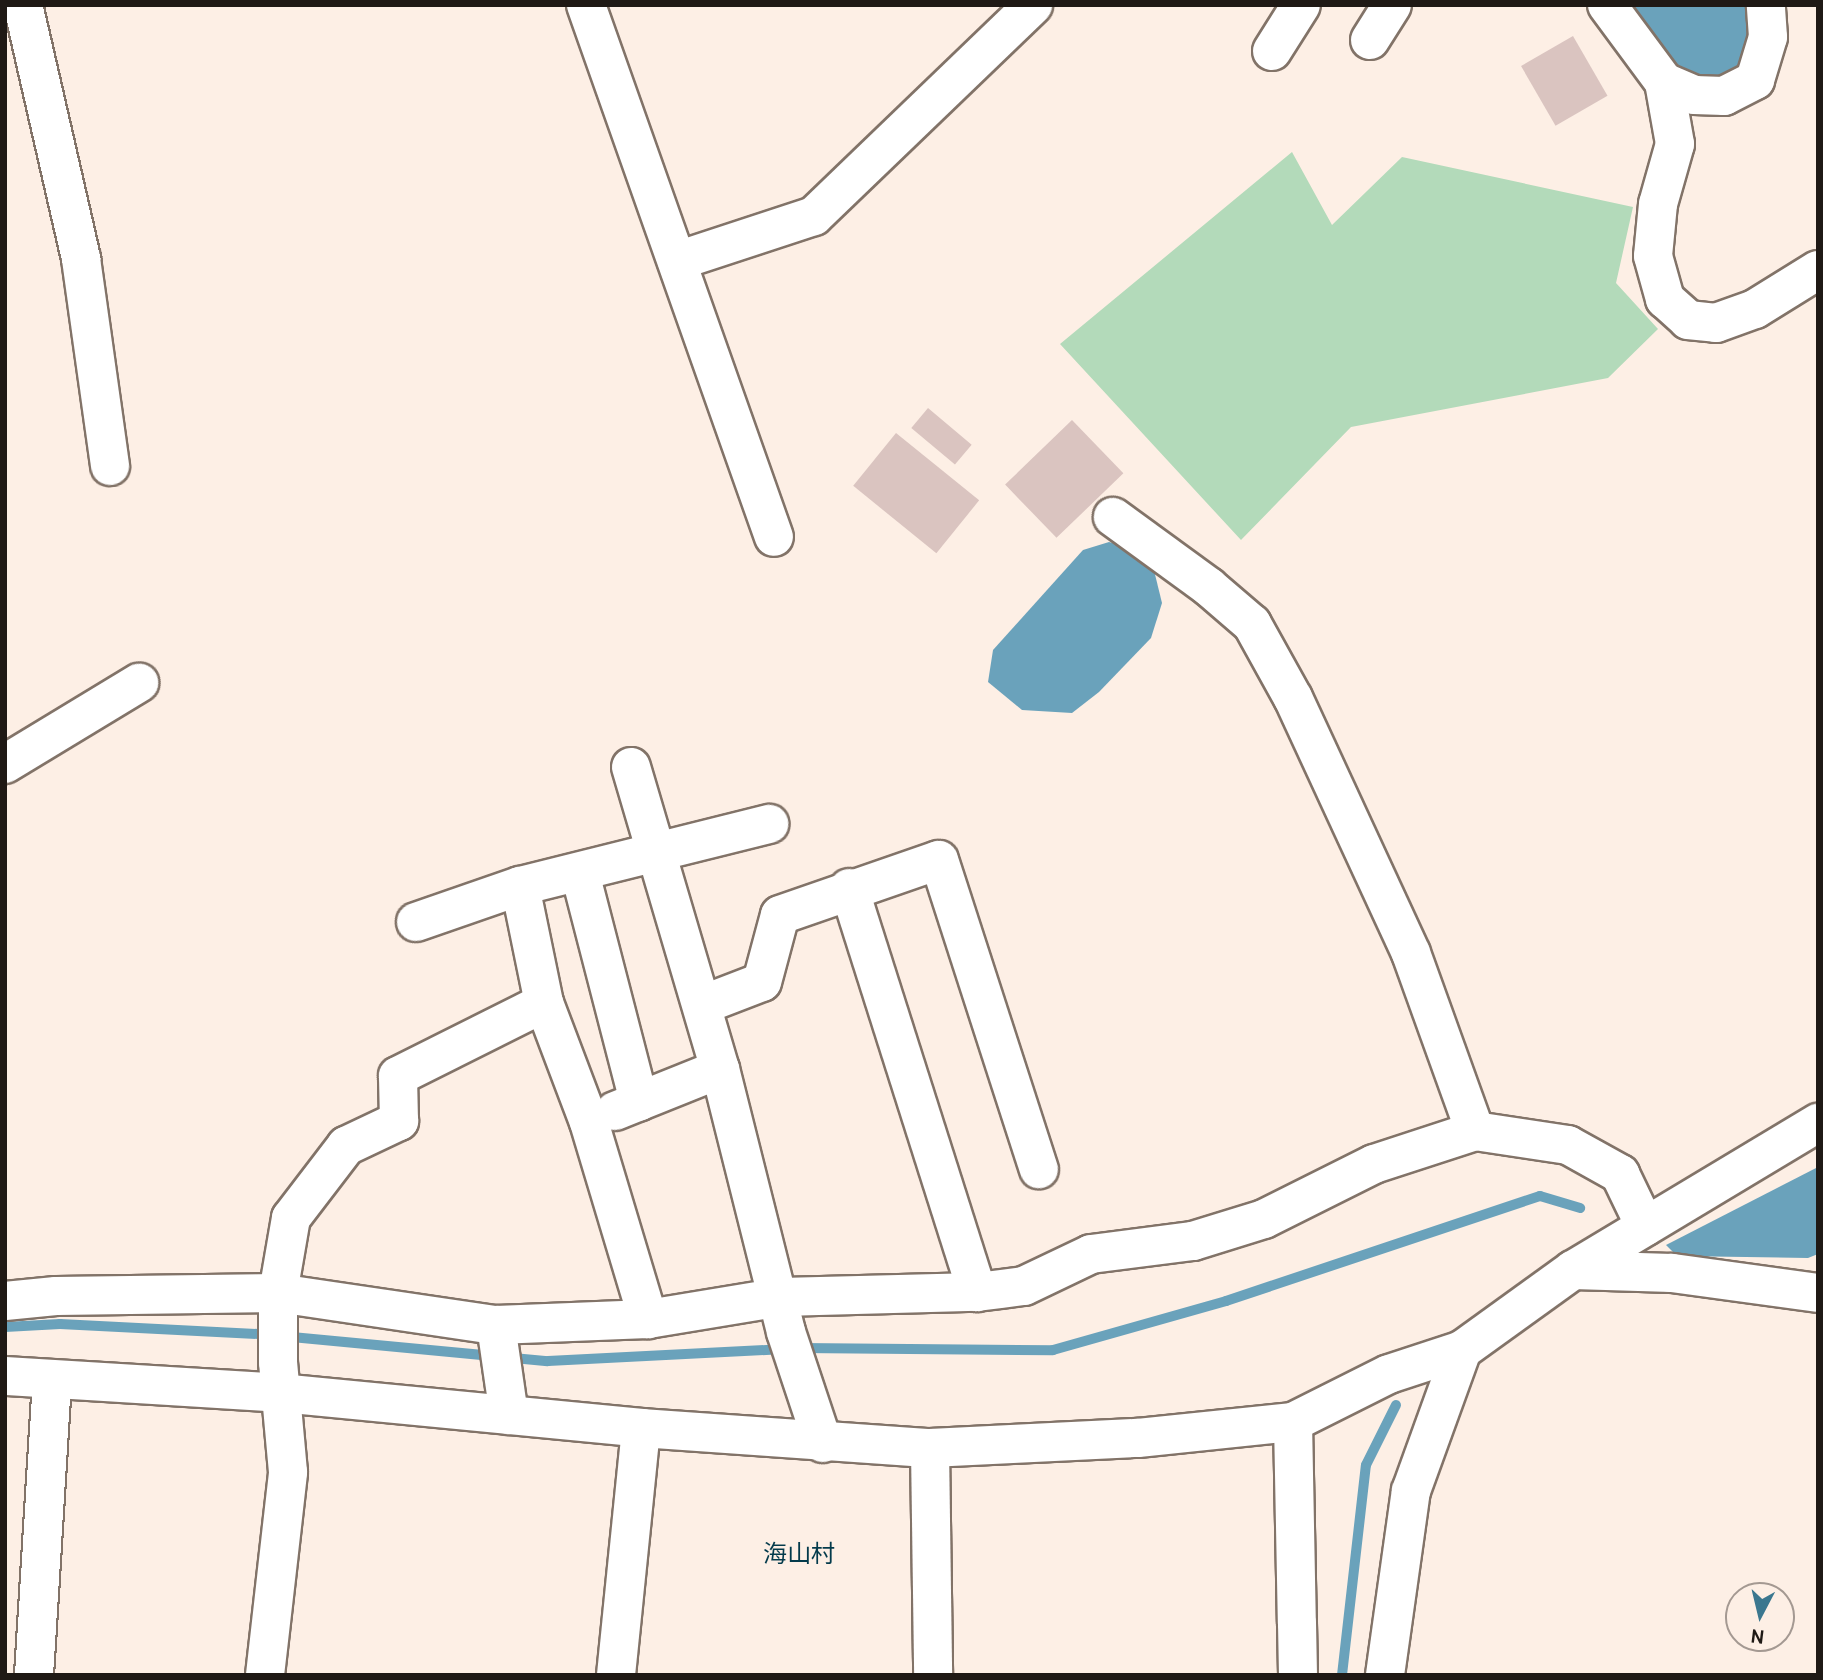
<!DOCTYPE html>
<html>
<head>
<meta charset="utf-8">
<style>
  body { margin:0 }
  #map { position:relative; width:1823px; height:1680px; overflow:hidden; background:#fdefe5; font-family:Cabin,"Noto Sans SC",sans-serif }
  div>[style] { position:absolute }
  .green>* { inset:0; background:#b3daba }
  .water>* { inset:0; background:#6aa2bb }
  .stream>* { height:10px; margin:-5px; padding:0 5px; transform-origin:5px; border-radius:5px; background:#6aa2bb }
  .building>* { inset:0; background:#dac4c0; transform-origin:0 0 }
  .roads { filter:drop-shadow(2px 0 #827368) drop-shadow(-2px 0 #827368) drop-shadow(0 2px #827368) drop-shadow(0 -2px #827368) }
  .minor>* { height:38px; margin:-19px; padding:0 19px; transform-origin:19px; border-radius:19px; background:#fff }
  .highway>* { height:38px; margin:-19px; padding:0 19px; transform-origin:19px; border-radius:19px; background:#fff }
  span { translate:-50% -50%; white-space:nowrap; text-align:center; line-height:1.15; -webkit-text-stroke:6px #fdefe5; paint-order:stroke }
  .quarter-label { font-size:24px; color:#033a4b }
  .frame { position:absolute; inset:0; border:7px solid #1f1915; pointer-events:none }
  .north { position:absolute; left:1725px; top:1582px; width:70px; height:70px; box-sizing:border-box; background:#fdefe5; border:2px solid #a49992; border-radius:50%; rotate:187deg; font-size:19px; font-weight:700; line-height:28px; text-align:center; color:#1f1915 }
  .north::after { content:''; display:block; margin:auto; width:24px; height:32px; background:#3b778f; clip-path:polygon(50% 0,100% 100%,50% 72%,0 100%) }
</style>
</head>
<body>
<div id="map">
  <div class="green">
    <i style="clip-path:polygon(1292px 152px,1332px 225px,1402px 157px,1633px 207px,1616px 283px,1658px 329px,1608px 378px,1351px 427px,1241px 540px,1060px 344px)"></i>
  </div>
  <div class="water">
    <i style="clip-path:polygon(1629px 5px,1751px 5px,1757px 39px,1732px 83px,1687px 78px)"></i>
    <i style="clip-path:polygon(1109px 542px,1150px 554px,1162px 603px,1151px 638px,1099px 692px,1072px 713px,1022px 710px,988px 682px,993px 650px,1083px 550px)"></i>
    <i style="clip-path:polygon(1818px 1167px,1818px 1254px,1808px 1258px,1677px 1256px,1666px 1245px)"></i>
  </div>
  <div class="stream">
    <i style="left:5px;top:1327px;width:55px;rotate:-3.1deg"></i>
    <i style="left:60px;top:1324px;width:200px;rotate:2.9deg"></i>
    <i style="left:260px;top:1334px;width:289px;rotate:5.4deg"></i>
    <i style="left:548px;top:1361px;width:236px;rotate:-2.9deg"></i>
    <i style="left:800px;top:1348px;width:253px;rotate:0.5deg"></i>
    <i style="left:1053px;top:1350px;width:180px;rotate:-15.8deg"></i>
    <i style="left:1226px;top:1301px;width:331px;rotate:-18.5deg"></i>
    <i style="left:1540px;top:1196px;width:42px;rotate:16.7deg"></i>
    <i style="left:1342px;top:1675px;width:211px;rotate:-83.5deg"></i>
    <i style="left:1366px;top:1465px;width:67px;rotate:-63.4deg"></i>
  </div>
  <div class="building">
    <i style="left:1573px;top:36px;width:69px;height:60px;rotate:60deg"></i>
    <i style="left:928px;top:408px;width:57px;height:26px;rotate:40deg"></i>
    <i style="left:1072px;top:420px;width:74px;height:93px;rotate:46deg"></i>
    <i style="left:896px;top:433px;width:107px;height:68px;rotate:39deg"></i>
  </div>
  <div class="roads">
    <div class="minor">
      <i style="left:23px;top:5px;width:261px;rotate:77.1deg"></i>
      <i style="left:81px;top:259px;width:209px;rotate:82deg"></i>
      <i style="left:586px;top:5px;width:564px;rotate:70.54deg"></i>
      <i style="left:1607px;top:5px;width:96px;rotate:53.5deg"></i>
      <i style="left:1664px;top:82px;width:63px;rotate:79.9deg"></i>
      <i style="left:1675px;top:144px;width:62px;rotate:105.8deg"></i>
      <i style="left:1658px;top:204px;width:52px;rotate:95.5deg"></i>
      <i style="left:1653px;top:256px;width:45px;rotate:74.4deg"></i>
      <i style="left:1665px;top:299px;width:31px;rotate:42deg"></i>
      <i style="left:1688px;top:320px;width:28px;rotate:6deg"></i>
      <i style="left:1716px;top:323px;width:41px;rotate:-19.7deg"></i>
      <i style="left:1755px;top:309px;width:74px;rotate:-31.8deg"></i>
      <i style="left:1370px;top:40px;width:41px;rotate:-57.8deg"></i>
      <i style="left:1272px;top:51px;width:54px;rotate:-57.8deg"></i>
      <i style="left:1664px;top:82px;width:33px;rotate:23deg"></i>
      <i style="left:1694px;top:95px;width:30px;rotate:2deg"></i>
      <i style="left:1724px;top:96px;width:35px;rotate:-27deg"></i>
      <i style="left:1755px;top:80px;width:45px;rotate:-73.2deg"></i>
      <i style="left:1768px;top:37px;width:32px;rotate:-94deg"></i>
      <i style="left:677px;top:261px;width:144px;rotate:-18.2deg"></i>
      <i style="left:814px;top:216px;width:304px;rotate:-43.9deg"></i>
      <i style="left:5px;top:764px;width:157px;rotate:-31.2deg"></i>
      <i style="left:631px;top:767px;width:315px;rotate:73.6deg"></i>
      <i style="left:720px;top:1069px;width:271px;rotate:75.9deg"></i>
      <i style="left:786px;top:1332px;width:117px;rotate:71.6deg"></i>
      <i style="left:580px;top:873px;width:236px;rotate:75.5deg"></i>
      <i style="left:520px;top:886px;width:119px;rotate:78.4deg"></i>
      <i style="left:544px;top:1003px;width:127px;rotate:69.3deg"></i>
      <i style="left:589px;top:1122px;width:206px;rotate:73.3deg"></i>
      <i style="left:849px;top:888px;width:424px;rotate:72.4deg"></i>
      <i style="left:416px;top:922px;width:110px;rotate:-19.1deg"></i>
      <i style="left:520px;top:886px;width:257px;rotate:-14deg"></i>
      <i style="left:702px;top:1005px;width:64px;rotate:-21deg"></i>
      <i style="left:762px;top:982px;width:69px;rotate:-75deg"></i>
      <i style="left:780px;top:915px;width:168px;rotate:-19.1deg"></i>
      <i style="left:939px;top:860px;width:325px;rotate:72.1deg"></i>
      <i style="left:615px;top:1111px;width:113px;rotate:-21.8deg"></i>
      <i style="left:1475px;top:1131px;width:94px;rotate:8.6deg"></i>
      <i style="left:1568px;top:1145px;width:60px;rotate:29.1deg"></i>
      <i style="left:1620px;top:1174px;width:58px;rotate:64.3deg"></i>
      <i style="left:1573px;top:1270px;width:99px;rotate:1.7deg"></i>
      <i style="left:1672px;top:1273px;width:147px;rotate:7.8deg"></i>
      <i style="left:5px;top:1301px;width:51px;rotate:-5.6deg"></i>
      <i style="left:56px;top:1296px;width:222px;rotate:-0.8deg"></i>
      <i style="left:278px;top:1293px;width:220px;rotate:8.4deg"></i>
      <i style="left:496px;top:1325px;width:152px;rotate:-2.3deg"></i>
      <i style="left:648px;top:1319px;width:135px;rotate:-9.4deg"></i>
      <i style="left:781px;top:1297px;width:196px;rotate:-1.5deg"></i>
      <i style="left:977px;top:1292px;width:47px;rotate:-7.3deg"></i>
      <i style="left:1024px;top:1286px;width:74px;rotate:-25.5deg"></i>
      <i style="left:1091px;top:1254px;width:103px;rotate:-7.3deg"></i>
      <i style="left:1193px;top:1241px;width:74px;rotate:-17.2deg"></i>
      <i style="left:1264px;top:1219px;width:123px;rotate:-26.6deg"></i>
      <i style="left:1374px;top:1164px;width:106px;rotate:-18.1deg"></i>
      <i style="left:1475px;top:1131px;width:189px;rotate:-109.8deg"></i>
      <i style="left:1411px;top:953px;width:281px;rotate:-114.8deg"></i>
      <i style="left:1293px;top:698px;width:85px;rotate:-119deg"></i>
      <i style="left:1252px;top:624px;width:57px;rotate:-139.3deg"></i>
      <i style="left:1209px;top:587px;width:119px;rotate:-143.9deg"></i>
      <i style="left:496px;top:1325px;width:91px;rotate:81.8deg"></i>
      <i style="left:5px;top:1376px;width:276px;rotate:3.5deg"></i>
      <i style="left:280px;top:1393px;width:363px;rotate:5.5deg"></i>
      <i style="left:641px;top:1428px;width:290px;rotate:4deg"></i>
      <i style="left:930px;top:1448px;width:208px;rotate:-2.8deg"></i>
      <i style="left:1138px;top:1438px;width:156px;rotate:-5.9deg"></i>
      <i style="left:1293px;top:1422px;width:107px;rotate:-26.6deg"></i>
      <i style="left:1389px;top:1374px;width:77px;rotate:-18.2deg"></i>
      <i style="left:1462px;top:1350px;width:137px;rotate:-35.8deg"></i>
      <i style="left:1573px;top:1270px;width:286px;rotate:-31deg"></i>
      <i style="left:1293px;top:1422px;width:201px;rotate:88.9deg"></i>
      <i style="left:930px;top:1448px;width:227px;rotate:89.2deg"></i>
      <i style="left:34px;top:1675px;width:296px;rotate:-86.5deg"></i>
      <i style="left:265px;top:1675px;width:204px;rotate:-83.5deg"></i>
      <i style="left:288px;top:1472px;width:110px;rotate:-95.2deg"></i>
      <i style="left:278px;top:1362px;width:69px;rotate:-90deg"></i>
      <i style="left:278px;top:1293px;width:76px;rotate:-80.2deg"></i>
      <i style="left:291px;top:1218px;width:91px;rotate:-52.6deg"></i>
      <i style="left:346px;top:1146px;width:59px;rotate:-25.3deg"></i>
      <i style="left:399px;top:1121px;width:45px;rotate:-91.3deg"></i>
      <i style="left:398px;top:1076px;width:163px;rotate:-26.6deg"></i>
      <i style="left:616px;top:1675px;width:248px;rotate:-84.2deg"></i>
      <i style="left:1385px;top:1675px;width:186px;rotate:-82deg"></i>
      <i style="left:1411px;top:1491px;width:150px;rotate:-70.1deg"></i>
    </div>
    <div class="highway">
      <i style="left:1297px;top:1623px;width:52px;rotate:88.9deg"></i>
    </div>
  </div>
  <div class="quarter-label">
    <span style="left:799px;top:1554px">海山村</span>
  </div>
  <div class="frame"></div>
  <div class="north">N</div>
</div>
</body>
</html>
